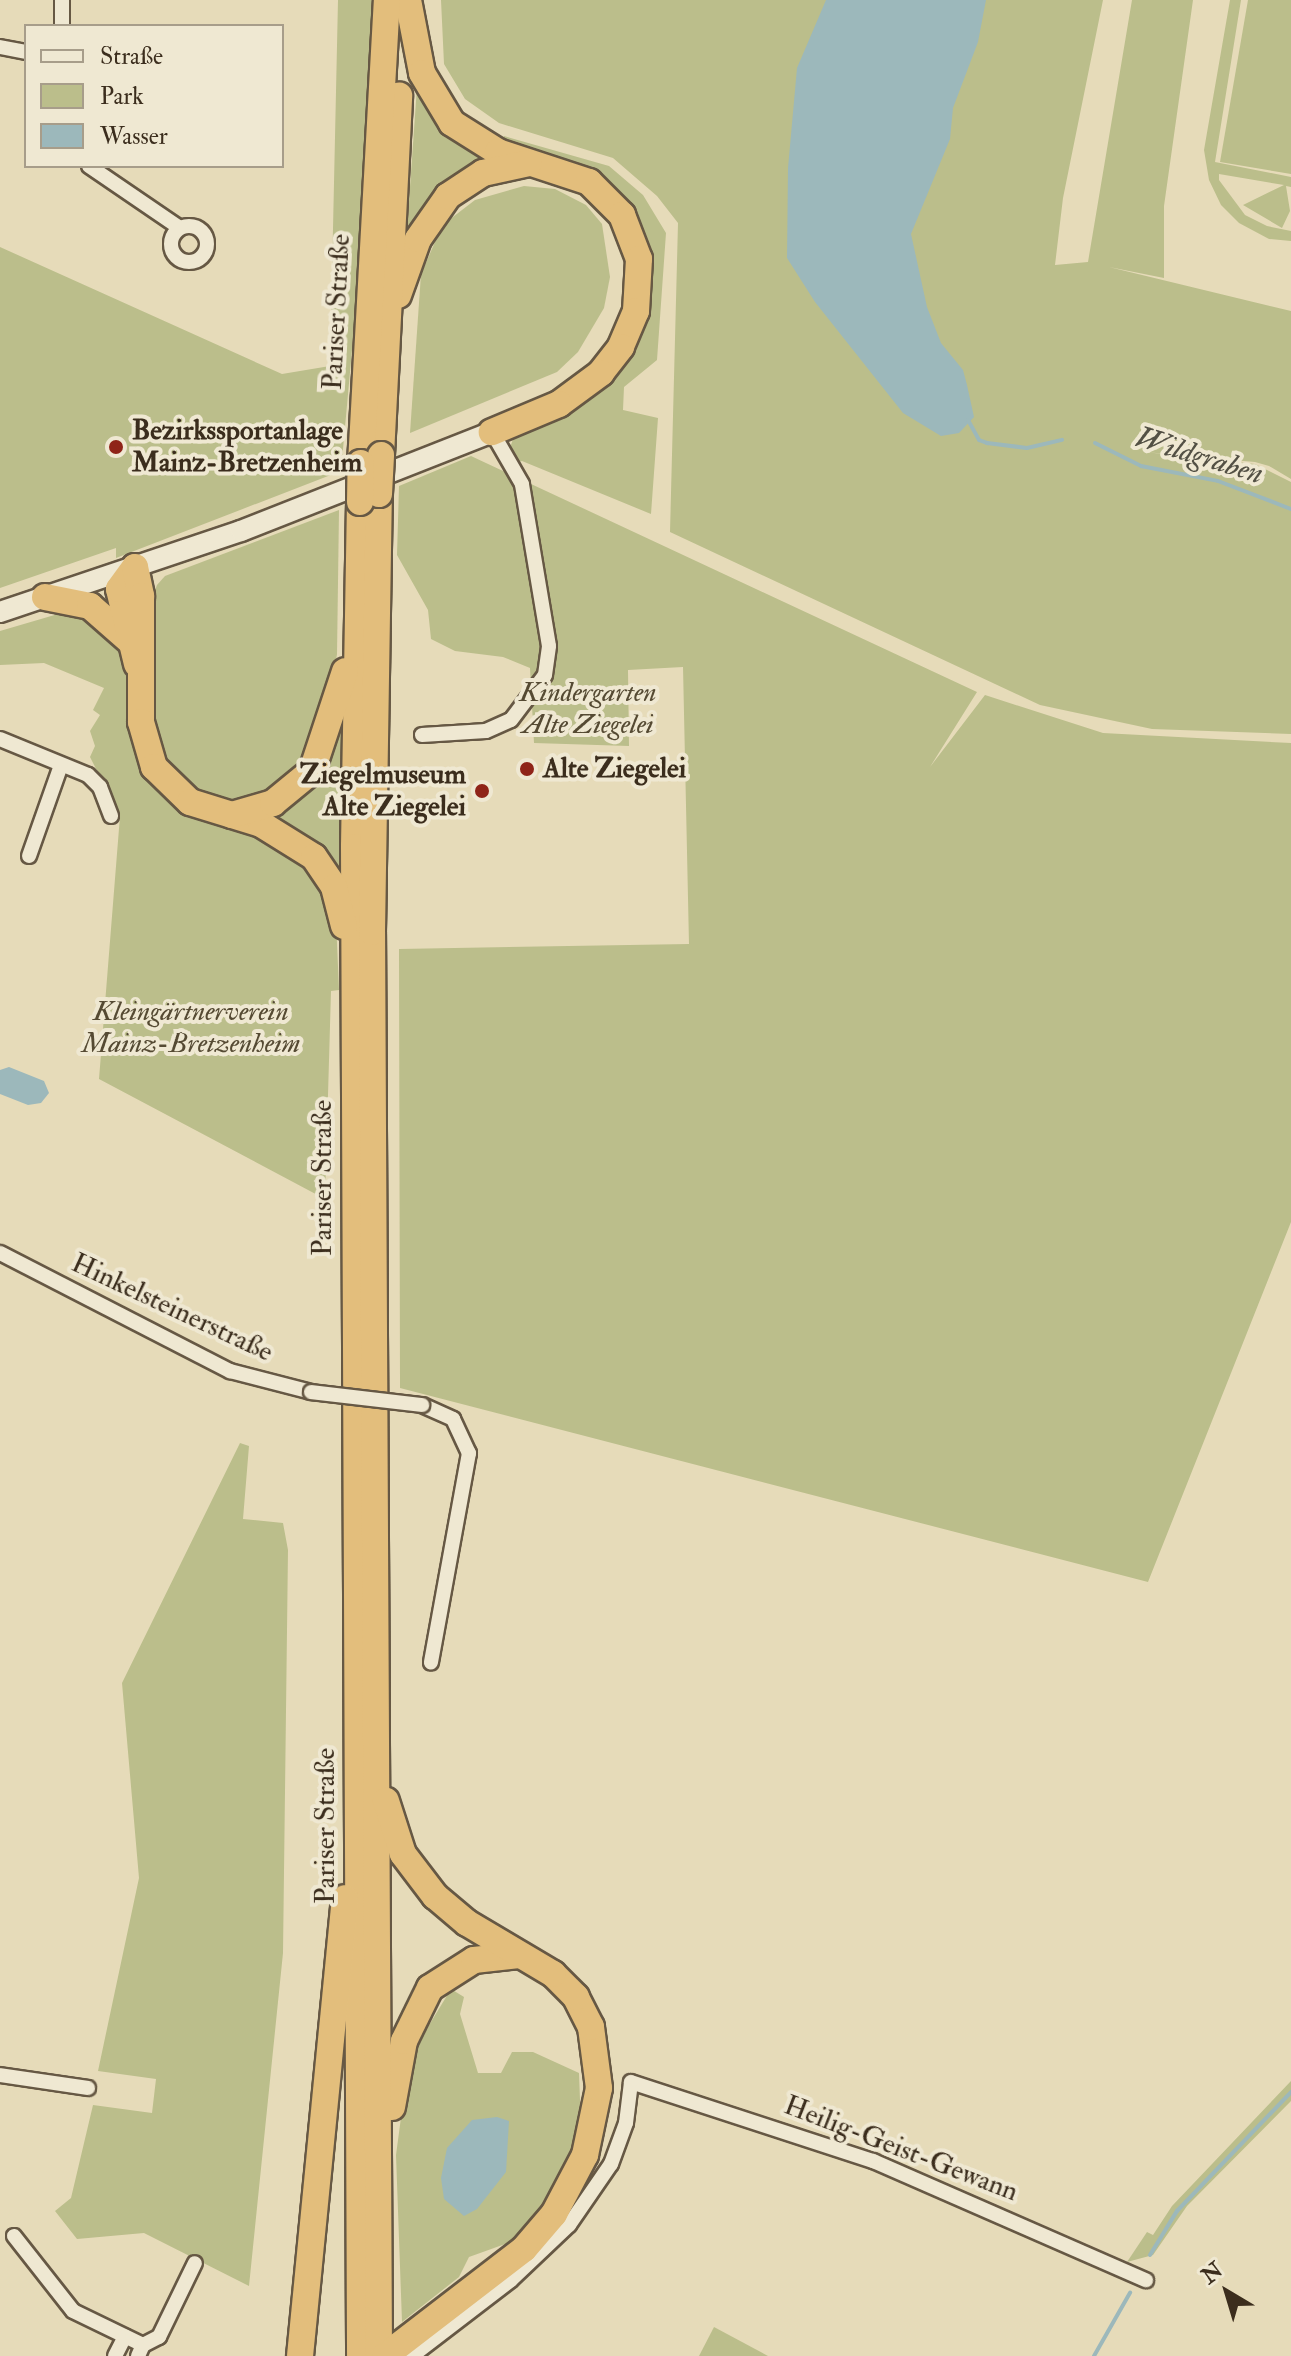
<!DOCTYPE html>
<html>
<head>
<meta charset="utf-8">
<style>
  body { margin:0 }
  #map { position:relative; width:1291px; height:2356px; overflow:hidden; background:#e6dbb9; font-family:"IM FELL Double Pica",serif }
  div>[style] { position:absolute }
  .green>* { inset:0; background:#bbbe8b }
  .water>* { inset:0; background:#9cb8bb }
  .stream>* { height:4px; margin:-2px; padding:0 2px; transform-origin:2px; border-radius:2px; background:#9cb8bb }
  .roads { filter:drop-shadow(2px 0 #665844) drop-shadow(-2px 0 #665844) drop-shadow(0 2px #665844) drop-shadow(0 -2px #665844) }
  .street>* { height:14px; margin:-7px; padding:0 7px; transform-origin:7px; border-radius:7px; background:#efe8d2 }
  .street>.ring { margin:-7px; padding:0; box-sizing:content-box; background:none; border:14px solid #efe8d2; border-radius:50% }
  .secondary>* { height:20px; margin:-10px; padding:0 10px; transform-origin:10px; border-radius:10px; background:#efe8d2 }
  .highway>* { height:26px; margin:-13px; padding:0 13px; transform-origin:13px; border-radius:13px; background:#e3be7c }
  .bridges { filter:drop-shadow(2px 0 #665844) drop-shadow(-2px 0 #665844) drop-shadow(0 2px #665844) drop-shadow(0 -2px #665844) }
  .street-bridge>* { height:14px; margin:-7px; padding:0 7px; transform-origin:7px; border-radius:7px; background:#efe8d2 }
  .highway-bridge>* { height:26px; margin:-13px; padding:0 13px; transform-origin:13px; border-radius:13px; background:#e3be7c }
  .dots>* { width:22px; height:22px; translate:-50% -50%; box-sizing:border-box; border:4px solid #efe8d2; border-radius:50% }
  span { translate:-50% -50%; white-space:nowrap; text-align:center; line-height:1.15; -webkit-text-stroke:8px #efe8d2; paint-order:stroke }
  .street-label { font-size:28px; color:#3b2d1d }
  .poi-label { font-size:28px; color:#3b2d1d; font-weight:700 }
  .left { translate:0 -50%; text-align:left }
  .right { translate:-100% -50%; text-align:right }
  .park-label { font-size:28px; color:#554a33; font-style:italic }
  .water-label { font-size:30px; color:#535044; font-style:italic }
  .legend { position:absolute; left:24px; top:24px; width:260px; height:144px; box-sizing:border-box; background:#efe8d2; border:2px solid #a79d8a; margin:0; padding:10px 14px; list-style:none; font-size:24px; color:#3b2d1d }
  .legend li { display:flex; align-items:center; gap:16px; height:40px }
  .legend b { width:40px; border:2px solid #a79d8a }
  .north { position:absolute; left:1187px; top:2252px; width:80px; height:80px; -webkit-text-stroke:6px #efe8d2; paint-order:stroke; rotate:322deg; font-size:22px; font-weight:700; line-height:32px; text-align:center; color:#3b2d1d }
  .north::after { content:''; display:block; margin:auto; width:28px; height:36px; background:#3b2d1d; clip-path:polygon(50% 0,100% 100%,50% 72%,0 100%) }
</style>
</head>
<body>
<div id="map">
  <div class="green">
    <i style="clip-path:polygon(338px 0,376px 0,359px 273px,341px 471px,116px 558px,116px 548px,0 588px,0 247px,282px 374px,330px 366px)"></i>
    <i style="clip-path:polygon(441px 0,1103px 0,1063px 198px,1055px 265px,1088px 262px,1132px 0,1193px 0,1164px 206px,1164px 278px,1109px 267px,1291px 311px,1291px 479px,1269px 466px,1255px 462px,1145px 452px,1255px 464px,1291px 482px,1291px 734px,1152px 729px,1040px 705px,670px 532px,678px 223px,657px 196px,613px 158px,499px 123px,465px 99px,444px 64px)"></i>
    <i style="clip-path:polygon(1230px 0,1241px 0,1215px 162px,1291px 177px,1291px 187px,1286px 186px,1290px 211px,1282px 228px,1243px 205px,1284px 185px,1219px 174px,1219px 180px,1245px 215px,1267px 226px,1291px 231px,1291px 241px,1269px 239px,1239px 223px,1221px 205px,1209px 180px,1204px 150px)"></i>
    <i style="clip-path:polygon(1248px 0,1291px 0,1291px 174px,1220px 162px)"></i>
    <i style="clip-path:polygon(417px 87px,493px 156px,409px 232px,407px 230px)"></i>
    <i style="clip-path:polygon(504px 136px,609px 166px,643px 195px,666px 233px,657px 360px,624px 387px,623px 410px,658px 418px,651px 514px,522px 461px,515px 463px,509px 451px,515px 433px,623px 357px,628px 210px,501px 145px)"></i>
    <i style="clip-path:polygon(524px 186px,555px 189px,586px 205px,602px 224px,610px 277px,604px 308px,578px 352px,557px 372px,410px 433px,421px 274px,435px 242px,449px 220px,475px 200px)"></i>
    <i style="clip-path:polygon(471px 456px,977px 692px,930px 767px,985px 695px,1103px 733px,1291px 743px,1291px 1222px,1148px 1582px,400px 1388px,399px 949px,689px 944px,683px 667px,628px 670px,629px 746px,534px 743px,530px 668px,503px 657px,455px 651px,431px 639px,428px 610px,397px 555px,399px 486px)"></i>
    <i style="clip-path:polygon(339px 510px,337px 654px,330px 702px,291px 784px,226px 806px,189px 792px,154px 748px,152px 598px,157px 585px,165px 576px)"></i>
    <i style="clip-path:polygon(58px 614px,90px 621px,94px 616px,127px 656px,140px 757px,309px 861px,336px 920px,339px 990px,331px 991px,325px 1199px,99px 1079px,120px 816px,90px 757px,95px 746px,90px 731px,100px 715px,93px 710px,104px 688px,44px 663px,0 665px,0 631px)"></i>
    <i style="clip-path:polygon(342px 722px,341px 893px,263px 815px,333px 744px)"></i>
    <i style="clip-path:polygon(240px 1443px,249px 1446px,243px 1519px,283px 1523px,288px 1550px,283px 1953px,249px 2286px,144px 2233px,77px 2239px,55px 2211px,71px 2198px,93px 2105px,152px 2113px,156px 2079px,98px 2071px,139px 1878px,122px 1683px)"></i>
    <i style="clip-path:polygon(451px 1989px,464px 1997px,460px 2014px,478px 2073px,501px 2073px,512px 2052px,533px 2052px,579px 2073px,581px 2127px,551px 2198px,519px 2239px,469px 2257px,459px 2277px,402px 2322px,396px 2155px,404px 2095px,417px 2045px)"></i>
    <i style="clip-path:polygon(1291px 2081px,1291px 2101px,1187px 2206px,1153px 2255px,1127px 2262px,1147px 2232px,1153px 2235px,1172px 2206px)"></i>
    <i style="clip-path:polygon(714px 2327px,768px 2356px,699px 2356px)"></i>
  </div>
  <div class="water">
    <i style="clip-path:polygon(826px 0,986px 0,978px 42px,953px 108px,950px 139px,911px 234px,927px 307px,941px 343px,963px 370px,967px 385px,974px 417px,959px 433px,941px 436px,903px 413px,815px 302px,787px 258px,788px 168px,797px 68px)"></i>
    <i style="clip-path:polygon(9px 1067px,44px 1081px,49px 1093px,41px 1103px,28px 1105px,0 1094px,0 1070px)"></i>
    <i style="clip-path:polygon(497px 2117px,509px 2121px,506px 2172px,477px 2209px,464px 2216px,444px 2199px,441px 2178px,447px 2148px,472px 2120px)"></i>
  </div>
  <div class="stream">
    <i style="left:968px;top:420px;width:23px;rotate:61deg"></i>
    <i style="left:979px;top:440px;width:9px;rotate:21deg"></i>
    <i style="left:987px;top:443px;width:40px;rotate:7.1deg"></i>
    <i style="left:1027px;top:448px;width:36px;rotate:-13deg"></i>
    <i style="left:1095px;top:443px;width:51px;rotate:26.6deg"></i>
    <i style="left:1141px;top:466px;width:78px;rotate:11deg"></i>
    <i style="left:1218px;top:481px;width:78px;rotate:21deg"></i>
    <i style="left:1150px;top:2255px;width:52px;rotate:-58.5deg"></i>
    <i style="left:1177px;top:2211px;width:165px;rotate:-46.2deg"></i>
    <i style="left:1094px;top:2356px;width:73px;rotate:-60.3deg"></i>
  </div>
  <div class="roads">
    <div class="street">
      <i style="left:62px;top:26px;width:26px;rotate:-90deg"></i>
      <i style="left:0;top:47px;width:26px;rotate:11deg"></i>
      <i style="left:89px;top:166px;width:110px;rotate:34.3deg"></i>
      <i class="ring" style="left:171px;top:226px;width:22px;height:22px"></i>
      <i style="left:422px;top:735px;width:64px;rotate:-3.6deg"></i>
      <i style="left:486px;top:731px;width:27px;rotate:-24deg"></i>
      <i style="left:511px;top:720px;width:56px;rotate:-52.9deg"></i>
      <i style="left:545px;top:675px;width:29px;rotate:-82deg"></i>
      <i style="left:549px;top:646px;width:164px;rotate:-99.5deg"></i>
      <i style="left:522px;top:484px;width:60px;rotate:-120deg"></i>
      <i style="left:0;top:739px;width:95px;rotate:22.2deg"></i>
      <i style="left:88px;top:775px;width:17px;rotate:45deg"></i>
      <i style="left:100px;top:787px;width:31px;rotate:69deg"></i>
      <i style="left:29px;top:856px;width:96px;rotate:-70.6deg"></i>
      <i style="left:0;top:1253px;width:259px;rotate:27.2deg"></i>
      <i style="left:230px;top:1371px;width:84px;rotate:14.5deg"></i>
      <i style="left:422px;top:1405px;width:34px;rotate:24deg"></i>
      <i style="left:453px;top:1419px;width:38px;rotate:65deg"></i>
      <i style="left:469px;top:1453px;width:213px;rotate:100.3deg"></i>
      <i style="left:0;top:2075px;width:89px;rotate:8.4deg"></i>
      <i style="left:14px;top:2236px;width:95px;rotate:51.8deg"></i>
      <i style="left:73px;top:2311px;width:78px;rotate:25.9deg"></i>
      <i style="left:115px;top:2356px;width:22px;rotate:-63deg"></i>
      <i style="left:138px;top:2356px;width:12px;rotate:-66deg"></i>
      <i style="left:143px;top:2345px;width:18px;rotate:-27deg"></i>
      <i style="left:159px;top:2337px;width:82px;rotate:-64.1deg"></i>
      <i style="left:412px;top:2356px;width:125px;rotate:-37.5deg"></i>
      <i style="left:511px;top:2280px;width:80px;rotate:-43.5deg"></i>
      <i style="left:569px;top:2225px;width:74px;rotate:-55.5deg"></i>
      <i style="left:611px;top:2164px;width:44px;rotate:-69.9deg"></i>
      <i style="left:626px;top:2123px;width:41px;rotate:-83deg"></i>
      <i style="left:631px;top:2082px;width:255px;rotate:18.1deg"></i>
      <i style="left:873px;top:2161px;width:298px;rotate:23.6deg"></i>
    </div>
    <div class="secondary">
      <i style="left:0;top:612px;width:254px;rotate:-18.6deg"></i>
      <i style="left:241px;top:531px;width:270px;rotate:-21.5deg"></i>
    </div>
    <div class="highway">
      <i style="left:408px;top:0;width:74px;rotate:79.1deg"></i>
      <i style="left:422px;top:73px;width:58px;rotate:59deg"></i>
      <i style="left:452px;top:123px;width:54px;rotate:32.2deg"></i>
      <i style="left:498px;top:152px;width:96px;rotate:18.2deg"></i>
      <i style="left:589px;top:182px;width:47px;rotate:45deg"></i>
      <i style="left:622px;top:215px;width:47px;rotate:68.9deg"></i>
      <i style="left:639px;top:259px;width:52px;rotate:93.3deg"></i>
      <i style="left:636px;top:311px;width:39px;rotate:113deg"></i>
      <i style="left:621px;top:347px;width:33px;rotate:128deg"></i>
      <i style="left:601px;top:373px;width:52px;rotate:143.6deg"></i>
      <i style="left:559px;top:404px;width:73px;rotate:157.3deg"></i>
      <i style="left:398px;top:295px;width:59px;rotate:-70.3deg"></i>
      <i style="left:418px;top:239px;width:52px;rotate:-55.1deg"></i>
      <i style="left:448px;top:196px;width:42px;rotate:-33.3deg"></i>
      <i style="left:483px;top:173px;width:47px;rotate:-12.3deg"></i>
      <i style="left:381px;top:455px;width:360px;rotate:-87.1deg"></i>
      <i style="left:361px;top:463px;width:464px;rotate:-86.8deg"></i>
      <i style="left:360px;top:502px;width:345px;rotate:91deg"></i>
      <i style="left:354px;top:847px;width:1509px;rotate:89.77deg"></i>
      <i style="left:45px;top:597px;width:46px;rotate:11.3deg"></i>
      <i style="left:90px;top:606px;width:55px;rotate:41.3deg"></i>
      <i style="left:137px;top:664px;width:77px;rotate:-103.5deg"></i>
      <i style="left:119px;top:589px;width:27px;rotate:-54deg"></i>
      <i style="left:135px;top:567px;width:30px;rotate:78deg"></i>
      <i style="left:141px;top:596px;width:126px;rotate:90deg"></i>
      <i style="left:141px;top:722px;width:47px;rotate:73.9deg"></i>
      <i style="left:154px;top:767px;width:50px;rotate:44.2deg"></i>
      <i style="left:190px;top:802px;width:74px;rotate:17.2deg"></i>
      <i style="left:261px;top:824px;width:62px;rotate:31.9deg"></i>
      <i style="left:314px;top:857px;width:36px;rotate:56deg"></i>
      <i style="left:334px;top:887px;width:40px;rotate:75.6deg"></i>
      <i style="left:232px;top:815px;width:43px;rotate:-16.3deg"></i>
      <i style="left:273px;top:803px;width:50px;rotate:-39.4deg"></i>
      <i style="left:312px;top:771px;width:105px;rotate:-71.7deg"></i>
      <i style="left:392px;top:2107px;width:67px;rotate:-79.7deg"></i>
      <i style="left:404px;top:2041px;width:59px;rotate:-63.9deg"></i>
      <i style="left:430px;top:1988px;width:52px;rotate:-32.5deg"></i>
      <i style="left:474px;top:1960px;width:45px;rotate:-6.3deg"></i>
      <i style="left:300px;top:2356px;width:460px;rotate:-84.4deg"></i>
      <i style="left:379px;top:2356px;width:1424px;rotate:-90.28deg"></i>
      <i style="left:372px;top:932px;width:438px;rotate:-89.1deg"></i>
      <i style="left:385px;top:2356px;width:175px;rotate:-37.6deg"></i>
      <i style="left:524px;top:2249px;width:46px;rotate:-49.4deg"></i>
      <i style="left:554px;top:2214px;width:67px;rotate:-62.3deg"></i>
      <i style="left:585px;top:2155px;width:68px;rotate:-78.2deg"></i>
      <i style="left:599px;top:2088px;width:62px;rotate:-97.5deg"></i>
      <i style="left:591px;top:2027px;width:34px;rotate:-117deg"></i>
      <i style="left:576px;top:1997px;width:33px;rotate:-135deg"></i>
      <i style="left:553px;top:1974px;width:100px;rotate:-149.3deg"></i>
      <i style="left:467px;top:1923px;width:42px;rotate:-139.8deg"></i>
      <i style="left:435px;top:1896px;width:53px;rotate:-127.3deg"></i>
      <i style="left:403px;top:1854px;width:56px;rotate:-107.8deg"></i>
    </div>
  </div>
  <div class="bridges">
    <div class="street-bridge">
      <i style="left:311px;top:1392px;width:112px;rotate:6.7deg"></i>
    </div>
    <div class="highway-bridge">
      <i style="left:379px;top:494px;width:39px;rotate:-87deg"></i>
      <i style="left:360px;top:502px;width:39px;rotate:-89deg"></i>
    </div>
  </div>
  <div class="dots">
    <i style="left:116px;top:447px;background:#8f2418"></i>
    <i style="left:527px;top:769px;background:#8f2418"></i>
    <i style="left:482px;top:791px;background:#8f2418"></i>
  </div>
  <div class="street-label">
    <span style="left:337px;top:312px;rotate:-87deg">Pariser Straße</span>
    <span style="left:323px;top:1178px;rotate:-90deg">Pariser Straße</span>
    <span style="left:172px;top:1308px;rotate:25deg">Hinkelsteinerstraße</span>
    <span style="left:326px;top:1826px;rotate:-90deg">Pariser Straße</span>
    <span style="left:901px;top:2149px;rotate:21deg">Heilig-Geist-Gewann</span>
  </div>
  <div class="poi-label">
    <span class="left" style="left:132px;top:447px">Bezirkssportanlage<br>Mainz-Bretzenheim</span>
    <span class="left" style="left:543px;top:769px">Alte Ziegelei</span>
    <span class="right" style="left:466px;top:791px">Ziegelmuseum<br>Alte Ziegelei</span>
  </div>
  <div class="park-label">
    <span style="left:588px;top:709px">Kindergarten<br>Alte Ziegelei</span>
    <span style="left:191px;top:1028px">Kleingärtnerverein<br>Mainz-Bretzenheim</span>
  </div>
  <div class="water-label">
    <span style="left:1199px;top:456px;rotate:17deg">Wildgraben</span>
  </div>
  <ul class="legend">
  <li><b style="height:10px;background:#efe8d2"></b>Straße</li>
  <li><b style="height:22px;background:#bbbe8b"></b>Park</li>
  <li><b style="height:22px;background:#9cb8bb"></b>Wasser</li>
  </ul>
  <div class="north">N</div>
</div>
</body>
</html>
